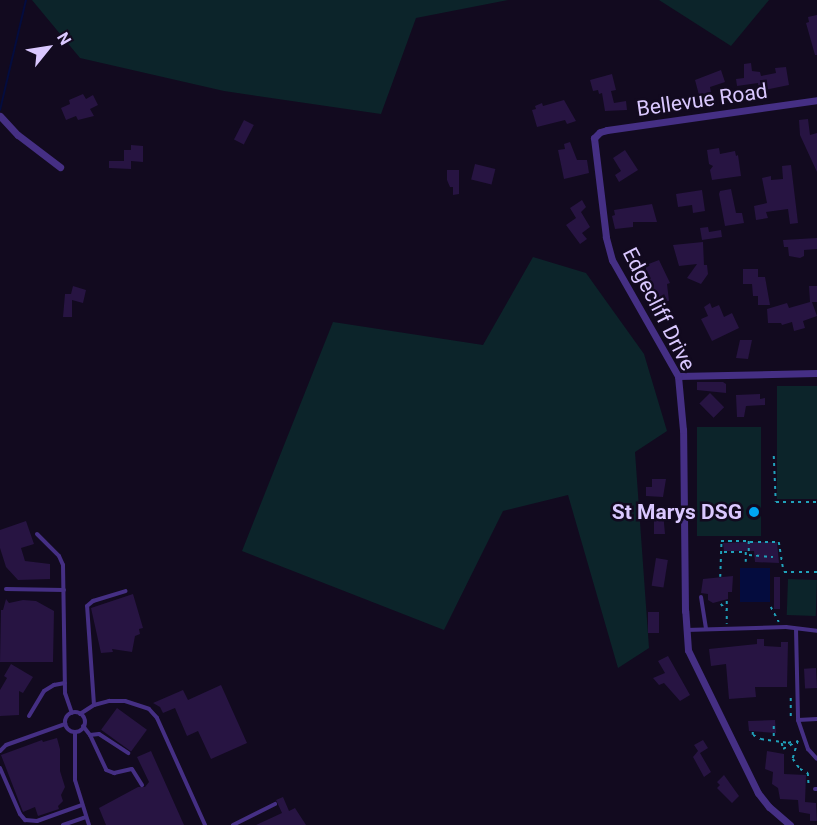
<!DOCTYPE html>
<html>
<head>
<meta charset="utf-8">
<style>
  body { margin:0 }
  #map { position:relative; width:817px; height:825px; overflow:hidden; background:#120a1f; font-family:Roboto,sans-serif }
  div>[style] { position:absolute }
  .green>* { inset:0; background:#0c242a; transform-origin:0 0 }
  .water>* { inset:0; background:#040c3e; transform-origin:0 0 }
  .stream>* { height:2px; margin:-1px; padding:0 1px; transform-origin:1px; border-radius:1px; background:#040c3e }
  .building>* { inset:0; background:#271442; transform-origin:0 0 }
  .path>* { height:1.5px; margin-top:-0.75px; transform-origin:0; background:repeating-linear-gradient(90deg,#20a2bb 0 3px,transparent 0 7.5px) }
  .lane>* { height:4px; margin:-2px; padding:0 2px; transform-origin:2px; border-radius:2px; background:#452f84 }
  .lane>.ring { margin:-2px; padding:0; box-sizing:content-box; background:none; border:4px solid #452f84; border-radius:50% }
  .street>* { height:7px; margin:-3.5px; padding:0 3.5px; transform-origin:3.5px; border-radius:3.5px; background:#452f84 }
  .dots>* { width:16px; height:16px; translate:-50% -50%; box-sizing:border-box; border:3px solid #120a1f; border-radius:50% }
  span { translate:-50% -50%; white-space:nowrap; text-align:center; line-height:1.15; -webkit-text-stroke:5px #120a1f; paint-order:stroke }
  .street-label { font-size:21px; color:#dac8ff }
  .poi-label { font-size:21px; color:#dac8ff; font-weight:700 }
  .right { translate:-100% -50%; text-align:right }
  .north { position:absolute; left:18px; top:18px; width:60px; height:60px; -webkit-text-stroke:4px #120a1f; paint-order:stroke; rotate:60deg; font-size:16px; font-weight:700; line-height:24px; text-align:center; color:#dac8ff }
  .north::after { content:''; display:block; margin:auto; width:21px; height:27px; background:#dac8ff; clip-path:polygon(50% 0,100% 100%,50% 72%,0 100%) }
</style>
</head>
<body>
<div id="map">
  <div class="green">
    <i style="clip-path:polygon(32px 0,508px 0,416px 18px,381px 114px,224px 91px,80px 58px)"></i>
    <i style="clip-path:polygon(659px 0,769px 0,731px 46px)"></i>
    <i style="clip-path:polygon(533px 257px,586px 273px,644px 354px,667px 431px,635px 452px,649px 648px,618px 668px,568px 495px,503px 511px,444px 630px,242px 551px,333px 322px,483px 345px)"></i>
    <i style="left:817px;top:386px;width:113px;height:40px;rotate:90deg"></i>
    <i style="left:697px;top:427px;width:64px;height:109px"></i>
    <i style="left:788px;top:579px;width:29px;height:36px;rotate:2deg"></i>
  </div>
  <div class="water">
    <i style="left:740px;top:568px;width:30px;height:34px"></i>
  </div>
  <div class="stream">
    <i style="left:0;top:110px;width:113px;rotate:-76.7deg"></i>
  </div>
  <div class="building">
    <i style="clip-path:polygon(817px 15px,817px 55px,815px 55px,806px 23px,809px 22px,808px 17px)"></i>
    <i style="clip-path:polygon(751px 63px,752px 71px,760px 72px,761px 76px,776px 73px,775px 68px,786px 67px,789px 85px,759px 91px,758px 83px,737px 86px,736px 79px,744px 78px,744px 64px)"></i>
    <i style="clip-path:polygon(721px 70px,725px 82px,710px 87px,711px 92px,699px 95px,695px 80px)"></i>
    <i style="clip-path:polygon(612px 74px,616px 90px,611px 91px,614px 103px,626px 101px,627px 110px,605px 111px,602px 93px,599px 94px,598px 90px,593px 91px,590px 80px)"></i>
    <i style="clip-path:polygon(83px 94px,86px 99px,93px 95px,98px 105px,90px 109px,94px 116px,78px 120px,76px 116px,66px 120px,61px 108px,70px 104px,69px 100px)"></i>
    <i style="clip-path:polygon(564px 100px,576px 121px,567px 124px,565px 120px,537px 127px,532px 110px,536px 109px,535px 106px,542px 103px,543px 106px)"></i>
    <i style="clip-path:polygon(808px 119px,810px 135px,817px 133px,817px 172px,800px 135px,799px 120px)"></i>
    <i style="left:244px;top:120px;width:11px;height:22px;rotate:27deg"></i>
    <i style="clip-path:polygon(570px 142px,577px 160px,587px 160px,589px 173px,564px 179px,558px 150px,565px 149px,564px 144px)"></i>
    <i style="clip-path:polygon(131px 145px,143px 146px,143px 162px,131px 161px,131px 169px,109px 168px,109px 161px,124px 161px,124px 150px,131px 150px)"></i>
    <i style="clip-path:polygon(719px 148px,720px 154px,735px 151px,736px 156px,738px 155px,741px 176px,712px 180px,710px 170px,713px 166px,709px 164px,707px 150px)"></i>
    <i style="clip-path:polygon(625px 150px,638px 170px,619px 182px,615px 175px,621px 171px,613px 158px)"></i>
    <i style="left:475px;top:164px;width:21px;height:16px;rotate:14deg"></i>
    <i style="clip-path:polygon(791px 165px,798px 223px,790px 224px,788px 209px,766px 212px,768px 218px,756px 220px,754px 206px,767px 203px,762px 178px,771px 176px,771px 180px,783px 179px,782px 166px)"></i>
    <i style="clip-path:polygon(447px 170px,459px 170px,459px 194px,453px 195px,453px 187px,450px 187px,447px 180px)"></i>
    <i style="clip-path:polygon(731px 189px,736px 213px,742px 213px,744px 223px,725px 226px,719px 194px,720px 191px)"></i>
    <i style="clip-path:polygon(702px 190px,705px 211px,693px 213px,692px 205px,678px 207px,676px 194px)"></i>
    <i style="clip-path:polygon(582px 200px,586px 207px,581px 212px,590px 227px,582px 233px,587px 239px,580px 244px,566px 225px,576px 218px,570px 208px)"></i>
    <i style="clip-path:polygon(652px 204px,657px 222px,633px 222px,633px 227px,615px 229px,612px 216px,615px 215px,614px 210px)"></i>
    <i style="clip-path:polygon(708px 227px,709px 232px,721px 230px,722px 237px,702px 240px,700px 228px)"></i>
    <i style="clip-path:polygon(817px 238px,817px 249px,804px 250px,804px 256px,800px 258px,789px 256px,788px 247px,784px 247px,783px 240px)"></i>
    <i style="clip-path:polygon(703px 242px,704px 265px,707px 265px,708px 274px,701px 284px,687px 278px,697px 264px,679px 266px,673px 245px)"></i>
    <i style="clip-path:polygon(659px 260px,670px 283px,667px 284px,669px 301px,658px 302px,646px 270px,646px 265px)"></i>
    <i style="clip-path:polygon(743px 269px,758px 269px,758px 277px,765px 277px,770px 305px,758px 305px,758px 296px,753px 296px,752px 284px,743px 284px)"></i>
    <i style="clip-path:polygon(73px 286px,86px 290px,83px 303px,72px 300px,72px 317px,63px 317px,65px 294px,71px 294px)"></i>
    <i style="clip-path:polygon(809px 286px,817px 286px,817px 302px,812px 302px,817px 316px,803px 321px,805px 328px,794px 331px,792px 322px,782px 325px,781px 323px,768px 323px,767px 309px,787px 303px,789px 308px,810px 302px)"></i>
    <i style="clip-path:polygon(710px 303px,712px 308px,719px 305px,724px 317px,732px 313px,739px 328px,712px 341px,701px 319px,708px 316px,704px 307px)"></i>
    <i style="clip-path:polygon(740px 340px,752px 340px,748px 359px,736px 358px)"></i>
    <i style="clip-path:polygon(697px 382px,723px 382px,726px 384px,726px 393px,697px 390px)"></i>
    <i style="left:710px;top:393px;width:20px;height:15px;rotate:45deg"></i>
    <i style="clip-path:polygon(760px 394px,760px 399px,765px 398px,765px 405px,746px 406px,744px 417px,737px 417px,736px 395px)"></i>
    <i style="clip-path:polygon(652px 479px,666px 479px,663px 497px,646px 496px,646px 487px,652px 487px)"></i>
    <i style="clip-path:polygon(663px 512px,665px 534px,654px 534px,654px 513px)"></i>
    <i style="clip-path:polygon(26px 521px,34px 544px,21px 548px,25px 561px,50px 564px,50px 579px,18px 580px,6px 567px,0 548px,0 530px)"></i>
    <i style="clip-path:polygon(748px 542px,777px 542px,779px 563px,755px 562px,754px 551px,724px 551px,723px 543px)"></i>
    <i style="left:656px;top:558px;width:12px;height:28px;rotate:9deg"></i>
    <i style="clip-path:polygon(733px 576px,732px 592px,728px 592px,728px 599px,713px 603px,708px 600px,708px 594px,701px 593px,703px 579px)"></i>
    <i style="left:774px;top:577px;width:6px;height:32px"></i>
    <i style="clip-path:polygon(133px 594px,143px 628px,139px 629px,140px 634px,135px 636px,132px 652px,112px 649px,113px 652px,101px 653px,91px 608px)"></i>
    <i style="clip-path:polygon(6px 599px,9px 603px,23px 600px,36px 601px,54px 611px,53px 662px,0 662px,1px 610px,3px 610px)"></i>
    <i style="left:648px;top:612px;width:11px;height:21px"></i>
    <i style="clip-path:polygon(757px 639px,764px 639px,764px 646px,781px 647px,781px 642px,788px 642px,787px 687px,755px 687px,756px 697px,729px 699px,726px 664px,711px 666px,709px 649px,757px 644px)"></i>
    <i style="clip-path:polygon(668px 656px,690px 695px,680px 701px,664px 683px,659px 685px,653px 678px,665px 673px,658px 661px)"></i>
    <i style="clip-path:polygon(11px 664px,33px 677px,23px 693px,19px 691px,19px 715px,0 716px,0 690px,7px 678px,4px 676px)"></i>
    <i style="left:816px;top:668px;width:20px;height:12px;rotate:87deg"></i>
    <i style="clip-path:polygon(221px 685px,247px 743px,211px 759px,198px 731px,187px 736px,175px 708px,163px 713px,160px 707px,153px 703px,183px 690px,188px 700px)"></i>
    <i style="left:117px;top:708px;width:37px;height:27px;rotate:36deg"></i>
    <i style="clip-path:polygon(775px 720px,776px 733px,749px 731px,748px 721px)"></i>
    <i style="clip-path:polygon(57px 738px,60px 749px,60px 771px,65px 787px,61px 795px,63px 801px,58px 806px,59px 809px,38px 816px,35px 807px,23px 812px,1px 755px,42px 740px,43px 742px)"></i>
    <i style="clip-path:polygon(703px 740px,708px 748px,700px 753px,711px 772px,704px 777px,693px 757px,698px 751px,694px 745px)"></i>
    <i style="clip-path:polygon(151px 751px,184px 825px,106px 825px,99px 808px,138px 787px,145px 787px,149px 782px,137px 757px)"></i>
    <i style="clip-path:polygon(767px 751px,784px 754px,784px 774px,806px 775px,805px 802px,816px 803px,817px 821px,810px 821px,810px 814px,799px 812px,798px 800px,780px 799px,778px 788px,772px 784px,773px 772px,765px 769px)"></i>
    <i style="clip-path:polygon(724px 775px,739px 796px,732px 803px,717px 788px,720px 785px,717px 782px)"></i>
    <i style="clip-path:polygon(283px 797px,289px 811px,295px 808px,306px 825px,256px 825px,282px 813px,276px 800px)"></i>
  </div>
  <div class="path">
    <i style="left:774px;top:456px;width:46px;rotate:87.5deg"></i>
    <i style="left:776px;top:502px;width:41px"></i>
    <i style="left:750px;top:542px;width:29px"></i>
    <i style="left:779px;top:542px;width:30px;rotate:81deg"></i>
    <i style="left:784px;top:572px;width:33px"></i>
    <i style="left:724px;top:552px;width:22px"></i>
    <i style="left:746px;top:552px;width:10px;rotate:90deg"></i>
    <i style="left:720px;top:577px;width:36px;rotate:-88deg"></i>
    <i style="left:721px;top:541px;width:28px"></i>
    <i style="left:749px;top:541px;width:14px;rotate:90deg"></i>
    <i style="left:749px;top:555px;width:24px;rotate:5deg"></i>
    <i style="left:727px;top:601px;width:23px;rotate:90deg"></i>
    <i style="left:721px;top:604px;width:8px;rotate:50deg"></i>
    <i style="left:771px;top:607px;width:17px;rotate:62deg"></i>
    <i style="left:791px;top:698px;width:22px;rotate:90deg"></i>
    <i style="left:774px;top:726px;width:14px;rotate:90deg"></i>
    <i style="left:753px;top:732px;width:3px;rotate:90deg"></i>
    <i style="left:753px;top:735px;width:9px;rotate:27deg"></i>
    <i style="left:761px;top:739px;width:27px;rotate:8deg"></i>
    <i style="left:788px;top:743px;width:7px;rotate:-16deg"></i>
    <i style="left:782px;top:743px;width:6px;rotate:81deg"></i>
    <i style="left:783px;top:749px;width:17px;rotate:-28deg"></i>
    <i style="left:798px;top:741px;width:19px;rotate:106deg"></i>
    <i style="left:793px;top:759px;width:12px;rotate:55deg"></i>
    <i style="left:800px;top:769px;width:9px;rotate:27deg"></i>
    <i style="left:808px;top:773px;width:15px;rotate:86deg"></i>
  </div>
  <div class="lane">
    <i style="left:37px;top:534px;width:31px;rotate:45deg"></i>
    <i style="left:59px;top:556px;width:10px;rotate:66deg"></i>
    <i style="left:63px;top:565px;width:128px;rotate:89.1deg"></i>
    <i style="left:65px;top:693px;width:21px;rotate:71deg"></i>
    <i style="left:6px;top:589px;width:58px;rotate:1deg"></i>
    <i style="left:701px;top:597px;width:32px;rotate:81deg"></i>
    <i style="left:796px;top:629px;width:91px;rotate:88.7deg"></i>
    <i style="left:798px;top:720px;width:31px;rotate:71deg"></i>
    <i style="left:808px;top:749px;width:13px;rotate:48deg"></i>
    <i style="left:686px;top:630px;width:100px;rotate:-1.7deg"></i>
    <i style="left:786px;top:627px;width:31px;rotate:7deg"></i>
    <i style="left:94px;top:705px;width:99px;rotate:-94deg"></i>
    <i style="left:87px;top:606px;width:8px;rotate:-40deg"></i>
    <i style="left:93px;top:601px;width:34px;rotate:-17deg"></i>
    <i class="ring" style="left:65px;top:712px;width:16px;height:16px"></i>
    <i style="left:80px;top:714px;width:17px;rotate:-33deg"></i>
    <i style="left:94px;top:705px;width:16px;rotate:-15deg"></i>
    <i style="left:109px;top:701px;width:16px"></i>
    <i style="left:125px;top:701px;width:25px;rotate:18deg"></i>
    <i style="left:149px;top:709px;width:12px;rotate:48deg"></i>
    <i style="left:157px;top:718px;width:117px;rotate:65.8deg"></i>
    <i style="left:29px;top:716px;width:29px;rotate:-59deg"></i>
    <i style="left:44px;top:691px;width:12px;rotate:-31deg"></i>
    <i style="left:54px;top:685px;width:11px;rotate:-10deg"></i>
    <i style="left:798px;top:720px;width:19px;rotate:-3deg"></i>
    <i style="left:83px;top:726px;width:11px;rotate:52deg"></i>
    <i style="left:90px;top:735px;width:38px;rotate:65deg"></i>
    <i style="left:106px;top:770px;width:9px;rotate:21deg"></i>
    <i style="left:114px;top:773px;width:18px;rotate:-13deg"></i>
    <i style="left:132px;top:769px;width:19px;rotate:58deg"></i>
    <i style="left:75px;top:732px;width:48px;rotate:90deg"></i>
    <i style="left:75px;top:780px;width:47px;rotate:72.7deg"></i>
    <i style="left:90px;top:735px;width:9px;rotate:-6deg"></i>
    <i style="left:99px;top:734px;width:35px;rotate:33deg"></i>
    <i style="left:0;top:751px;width:8px;rotate:-45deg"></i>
    <i style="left:6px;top:745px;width:63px;rotate:-19.6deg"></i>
    <i style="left:0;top:768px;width:50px;rotate:66.5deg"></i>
    <i style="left:20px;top:814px;width:8px;rotate:50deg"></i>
    <i style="left:25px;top:820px;width:12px;rotate:5deg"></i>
    <i style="left:37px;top:821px;width:48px;rotate:-19.6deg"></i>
    <i style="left:815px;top:789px;width:2px"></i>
    <i style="left:63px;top:825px;width:24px;rotate:-19deg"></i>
    <i style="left:233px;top:825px;width:47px;rotate:-26.6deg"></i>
  </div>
  <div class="street">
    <i style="left:0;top:116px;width:26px;rotate:47deg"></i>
    <i style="left:18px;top:135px;width:53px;rotate:37.3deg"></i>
    <i style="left:678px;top:376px;width:139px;rotate:-1.2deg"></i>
    <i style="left:790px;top:825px;width:28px;rotate:-139deg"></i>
    <i style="left:769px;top:807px;width:18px;rotate:-128deg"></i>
    <i style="left:758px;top:793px;width:159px;rotate:-116.1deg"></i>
    <i style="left:688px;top:650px;width:39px;rotate:-94deg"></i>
    <i style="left:685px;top:611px;width:181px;rotate:-90.6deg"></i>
    <i style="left:683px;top:430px;width:54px;rotate:-95.3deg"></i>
    <i style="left:678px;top:376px;width:133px;rotate:-119.6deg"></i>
    <i style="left:612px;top:260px;width:24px;rotate:-105deg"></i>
    <i style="left:606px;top:237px;width:100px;rotate:-96.9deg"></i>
    <i style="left:594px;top:138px;width:8px;rotate:-45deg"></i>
    <i style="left:600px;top:132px;width:7px;rotate:-16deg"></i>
    <i style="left:607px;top:130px;width:212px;rotate:-8.1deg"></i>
  </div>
  <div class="dots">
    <i style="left:754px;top:512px;background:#00a5f3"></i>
  </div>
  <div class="street-label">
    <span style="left:702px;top:100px;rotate:-8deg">Bellevue Road</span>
    <span style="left:659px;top:309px;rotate:63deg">Edgecliff Drive</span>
  </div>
  <div class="poi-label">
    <span class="right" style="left:742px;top:512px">St Marys DSG</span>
  </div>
  <div class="north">N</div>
</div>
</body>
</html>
